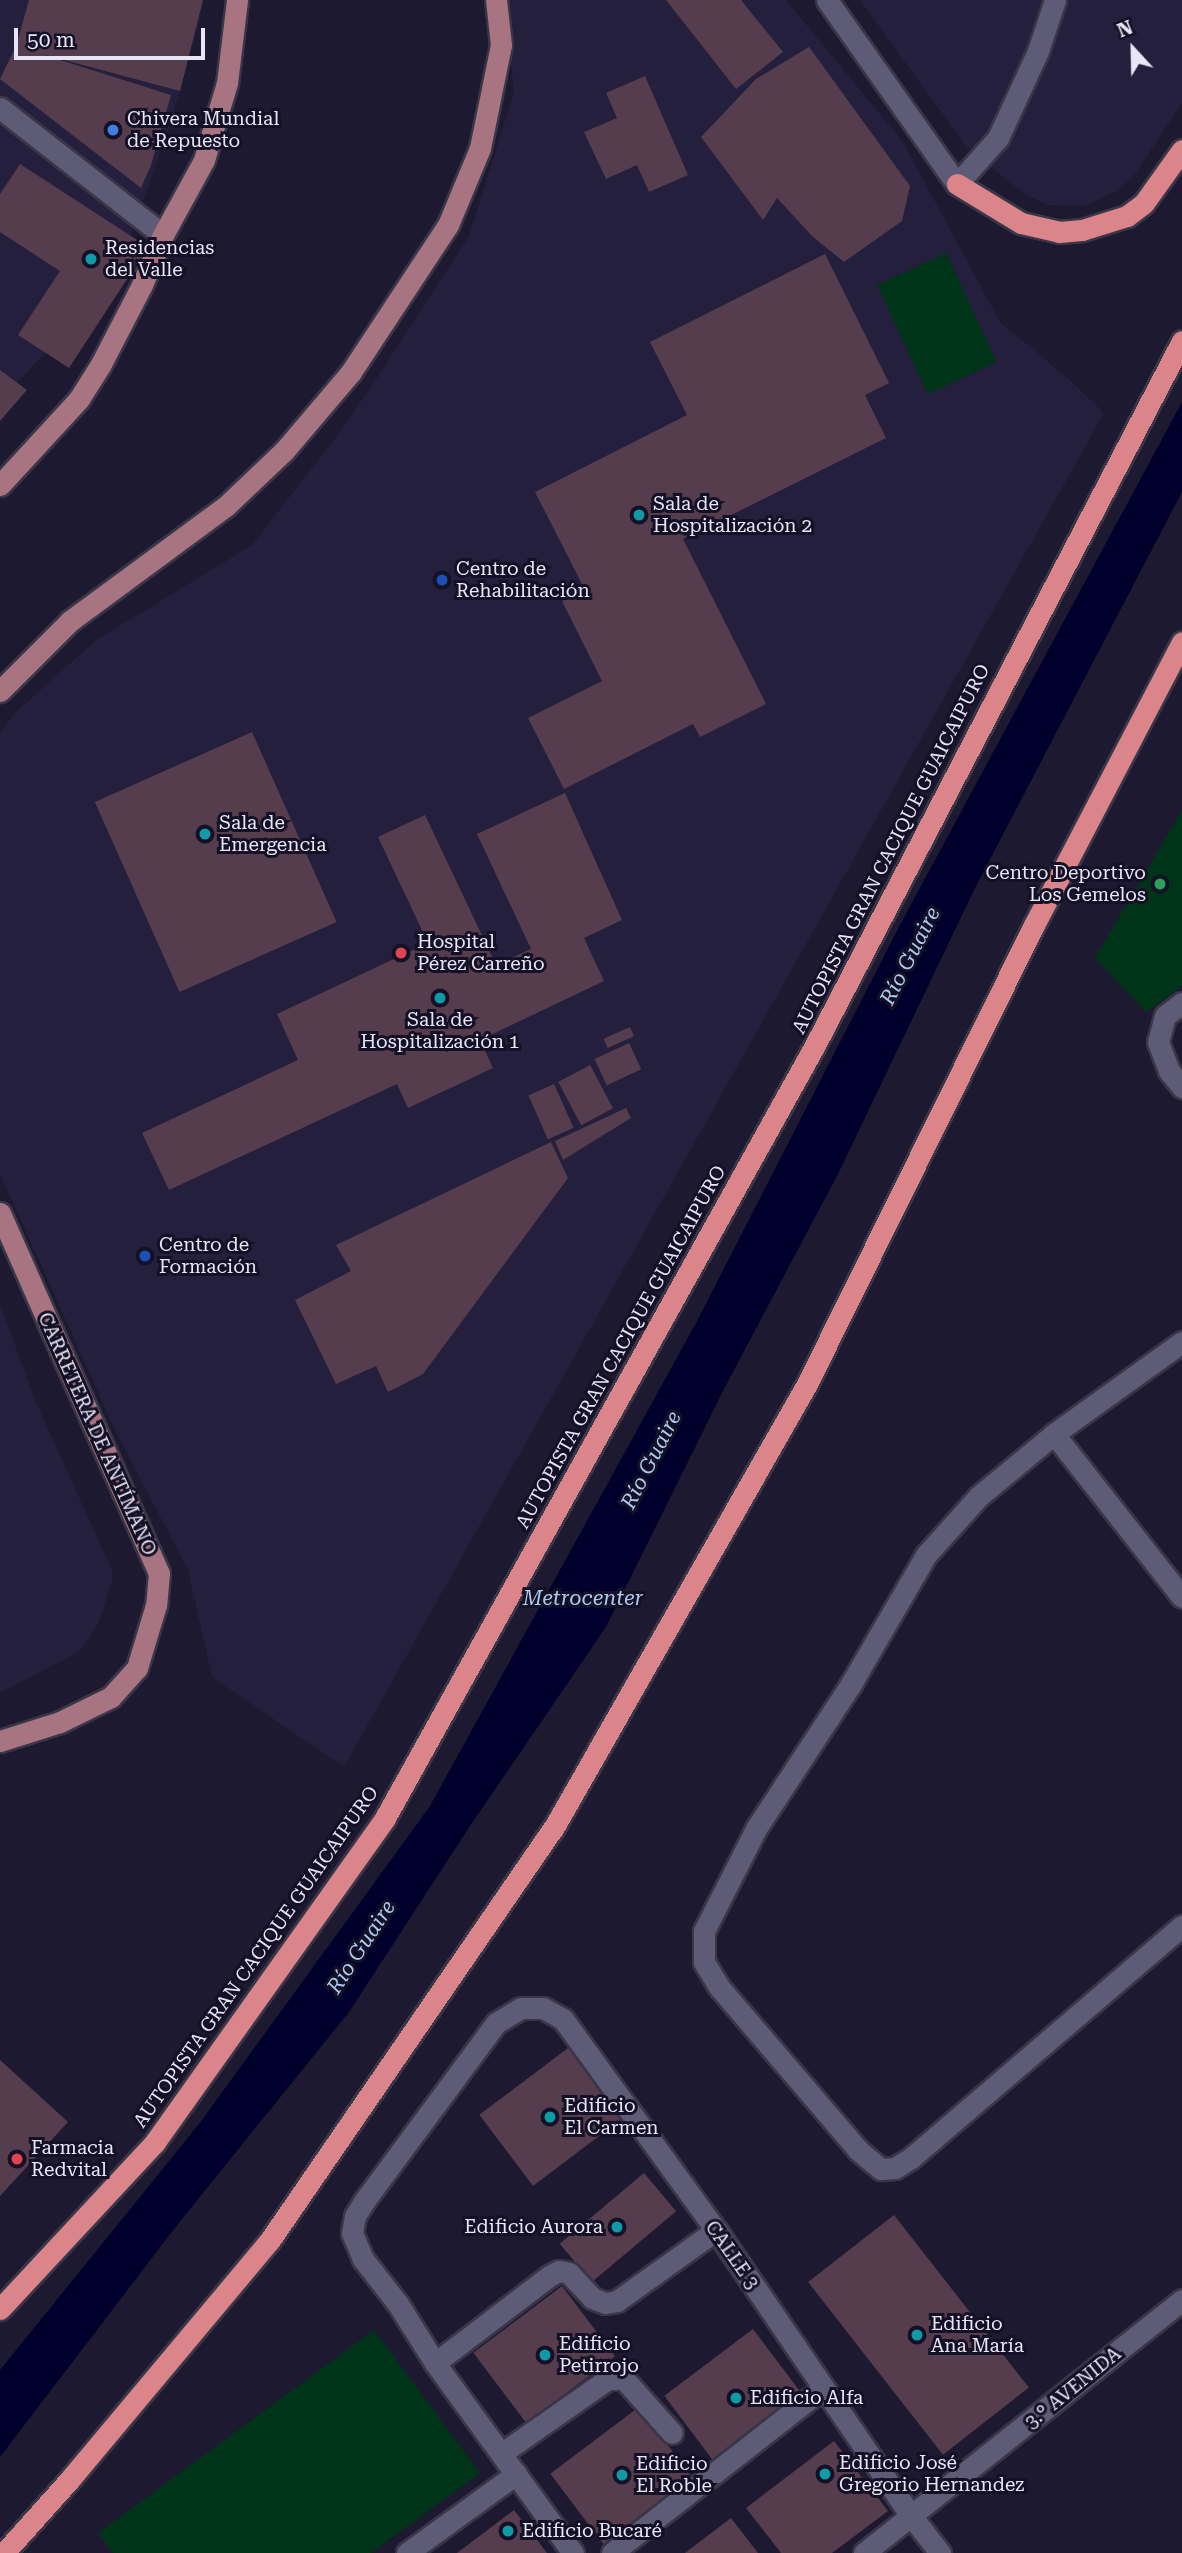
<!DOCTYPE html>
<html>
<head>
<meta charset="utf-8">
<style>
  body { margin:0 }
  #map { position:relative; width:1182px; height:2553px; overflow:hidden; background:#1d1930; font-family:"Roboto Serif",serif }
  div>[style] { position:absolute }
  .built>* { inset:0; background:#241f3c }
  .green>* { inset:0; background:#003418; transform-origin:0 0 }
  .water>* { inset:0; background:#00002c }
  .building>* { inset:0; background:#563d4d; transform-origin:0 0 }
  .roads { filter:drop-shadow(2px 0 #393648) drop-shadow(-2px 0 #393648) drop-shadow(0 2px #393648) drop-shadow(0 -2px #393648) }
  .minor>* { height:21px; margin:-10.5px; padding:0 10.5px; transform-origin:10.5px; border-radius:10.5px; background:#5e5b76 }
  .major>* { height:21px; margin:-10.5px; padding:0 10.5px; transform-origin:10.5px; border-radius:10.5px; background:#a97482 }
  .highway>* { height:21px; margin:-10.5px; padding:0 10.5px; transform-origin:10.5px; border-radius:10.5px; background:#db858a }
  .dots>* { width:19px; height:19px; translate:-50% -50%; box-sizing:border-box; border:4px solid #141026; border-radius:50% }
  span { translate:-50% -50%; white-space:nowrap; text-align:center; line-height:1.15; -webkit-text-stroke:6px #141026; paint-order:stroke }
  .poi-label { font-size:19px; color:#e8e6f6 }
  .left { translate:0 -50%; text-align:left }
  .right { translate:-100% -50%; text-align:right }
  .street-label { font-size:19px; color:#e8e6f6 }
  .water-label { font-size:21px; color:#abcaf0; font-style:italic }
  .north { position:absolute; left:1098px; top:14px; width:70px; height:70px; -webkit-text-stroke:5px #141026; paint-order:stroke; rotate:338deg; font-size:19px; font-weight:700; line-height:28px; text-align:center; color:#e8e6f6 }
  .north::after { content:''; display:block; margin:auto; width:24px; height:32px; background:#e8e6f6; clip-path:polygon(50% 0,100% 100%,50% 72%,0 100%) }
  .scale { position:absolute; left:14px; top:28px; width:191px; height:32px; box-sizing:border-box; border:4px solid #e8e6f6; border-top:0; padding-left:9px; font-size:21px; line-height:24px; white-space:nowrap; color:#e8e6f6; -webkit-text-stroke:5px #141026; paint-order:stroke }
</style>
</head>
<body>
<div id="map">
  <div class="built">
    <i style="clip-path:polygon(0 0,203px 0,200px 20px,169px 128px,126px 249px,57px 341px,0 400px)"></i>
    <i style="clip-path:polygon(504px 0,786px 0,903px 142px,1000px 322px,1071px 381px,1104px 413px,344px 1767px,212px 1677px,188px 1570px,116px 1432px,0 1174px,0 733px,16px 712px,95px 641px,252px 545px,337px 436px,375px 381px,469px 236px,514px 92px)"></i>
    <i style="clip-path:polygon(860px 0,1182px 0,1182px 103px,1136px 173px,1116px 191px,1086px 206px,1048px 205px,1026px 195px,968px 149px)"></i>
    <i style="clip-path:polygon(0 1304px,35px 1400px,112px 1570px,112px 1581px,99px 1622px,80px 1651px,0 1693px)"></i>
  </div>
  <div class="green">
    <i style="left:946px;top:253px;width:120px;height:76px;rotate:65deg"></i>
    <i style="clip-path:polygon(1182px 810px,1182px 986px,1146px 1012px,1095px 958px)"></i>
    <i style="clip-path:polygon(374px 2330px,480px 2473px,371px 2553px,113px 2553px,98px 2533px)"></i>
  </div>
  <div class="water">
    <i style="clip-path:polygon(1182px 402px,1182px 492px,976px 886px,838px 1174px,725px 1387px,606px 1627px,470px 1826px,349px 2012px,174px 2229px,0 2457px,0 2370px,199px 2124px,430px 1806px,696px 1323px,900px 925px)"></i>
  </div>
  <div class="building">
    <i style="clip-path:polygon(29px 0,203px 0,180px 91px,38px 53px,171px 95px,151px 165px,141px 188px,0 79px,16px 46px)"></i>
    <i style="clip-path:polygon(666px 0,741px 0,783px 52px,736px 89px)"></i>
    <i style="clip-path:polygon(809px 47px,910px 186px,902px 221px,844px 262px,812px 236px,777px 198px,763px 220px,701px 137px,756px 79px)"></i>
    <i style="clip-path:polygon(645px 76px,688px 175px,649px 192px,637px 165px,606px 179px,584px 132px,617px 118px,606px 93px)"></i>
    <i style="clip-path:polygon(20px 164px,148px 247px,69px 368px,18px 335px,60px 271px,0 232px,0 194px)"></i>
    <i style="clip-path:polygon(825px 254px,889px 383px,865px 395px,886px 438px,683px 539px,766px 704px,700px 737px,693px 724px,564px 789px,528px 718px,602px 681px,562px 601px,585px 590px,535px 492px,687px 415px,650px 342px)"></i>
    <i style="clip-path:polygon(0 370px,27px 390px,0 421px)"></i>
    <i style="left:252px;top:732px;width:208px;height:172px;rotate:66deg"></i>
    <i style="clip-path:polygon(565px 793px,622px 920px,584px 938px,604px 981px,480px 1040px,493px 1068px,408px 1108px,397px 1084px,169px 1190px,142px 1133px,298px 1060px,277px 1014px,428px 943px,378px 837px,425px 815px,496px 965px,531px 949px,477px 834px)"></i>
    <i style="left:630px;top:1027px;width:10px;height:29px;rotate:66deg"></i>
    <i style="left:629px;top:1043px;width:29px;height:38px;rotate:65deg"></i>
    <i style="left:590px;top:1065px;width:49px;height:36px;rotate:62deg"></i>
    <i style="left:554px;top:1084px;width:48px;height:28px;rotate:66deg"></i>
    <i style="clip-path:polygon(626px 1108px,631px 1118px,563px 1160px,555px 1141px)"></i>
    <i style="clip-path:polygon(551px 1142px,568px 1178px,423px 1374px,388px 1392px,376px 1366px,336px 1384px,295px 1300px,351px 1271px,336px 1245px)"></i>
    <i style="left:568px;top:2048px;width:89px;height:111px;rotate:53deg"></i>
    <i style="clip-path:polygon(0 2060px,68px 2122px,0 2196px)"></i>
    <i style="left:644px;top:2173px;width:50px;height:110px;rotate:50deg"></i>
    <i style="left:894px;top:2215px;width:219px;height:109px;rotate:52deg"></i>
    <i style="left:562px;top:2286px;width:88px;height:111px;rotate:53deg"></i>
    <i style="left:753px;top:2329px;width:89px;height:111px;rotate:53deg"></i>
    <i style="left:639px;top:2407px;width:88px;height:111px;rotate:53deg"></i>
    <i style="clip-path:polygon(834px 2441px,888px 2511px,832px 2553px,781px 2553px,746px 2508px)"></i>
    <i style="clip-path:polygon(514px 2510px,547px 2553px,457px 2553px)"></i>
    <i style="clip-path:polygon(731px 2518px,758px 2553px,685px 2553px)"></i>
  </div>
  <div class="roads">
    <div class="minor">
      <i style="left:827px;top:0;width:225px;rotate:54.8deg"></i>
      <i style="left:957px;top:184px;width:62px;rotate:-48.3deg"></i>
      <i style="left:998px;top:138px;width:96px;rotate:-65.3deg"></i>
      <i style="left:1038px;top:51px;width:54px;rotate:-71.6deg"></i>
      <i style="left:0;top:108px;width:207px;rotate:37.9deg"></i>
      <i style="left:1182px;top:1003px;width:21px;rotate:143deg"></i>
      <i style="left:1165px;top:1016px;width:27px;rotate:105deg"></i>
      <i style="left:1158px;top:1042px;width:31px;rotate:69deg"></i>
      <i style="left:1169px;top:1071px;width:21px;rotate:51deg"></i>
      <i style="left:1182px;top:1342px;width:158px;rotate:144.3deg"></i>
      <i style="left:1054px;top:1434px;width:97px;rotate:140.4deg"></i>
      <i style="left:979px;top:1496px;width:79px;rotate:131.9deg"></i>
      <i style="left:926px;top:1555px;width:149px;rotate:120.2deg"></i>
      <i style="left:851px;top:1684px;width:171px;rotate:123.3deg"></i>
      <i style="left:757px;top:1827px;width:117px;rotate:117deg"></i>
      <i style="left:704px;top:1931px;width:31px;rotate:90deg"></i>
      <i style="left:704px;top:1962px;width:29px;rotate:59deg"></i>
      <i style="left:719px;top:1987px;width:214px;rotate:49.5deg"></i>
      <i style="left:858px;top:2150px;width:30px;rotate:40deg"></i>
      <i style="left:881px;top:2169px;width:14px;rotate:-4deg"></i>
      <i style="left:895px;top:2168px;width:19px;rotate:-32deg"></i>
      <i style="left:911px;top:2158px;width:357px;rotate:-40.6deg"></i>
      <i style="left:1054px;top:1434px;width:207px;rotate:51.9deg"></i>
      <i style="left:435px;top:2363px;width:143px;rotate:-37.3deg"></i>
      <i style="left:549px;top:2276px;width:11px;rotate:-27deg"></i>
      <i style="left:559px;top:2271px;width:10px;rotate:11deg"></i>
      <i style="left:569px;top:2273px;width:34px;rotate:47deg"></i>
      <i style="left:592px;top:2298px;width:14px;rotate:21deg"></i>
      <i style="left:605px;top:2303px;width:12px;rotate:-9deg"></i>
      <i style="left:617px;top:2301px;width:122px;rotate:-35.6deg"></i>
      <i style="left:502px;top:2453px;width:129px;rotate:-34.9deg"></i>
      <i style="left:608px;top:2379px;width:16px"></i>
      <i style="left:624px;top:2379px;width:72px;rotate:48.4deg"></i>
      <i style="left:407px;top:2553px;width:135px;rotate:-35.9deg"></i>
      <i style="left:573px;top:2553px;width:235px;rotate:-126deg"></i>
      <i style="left:435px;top:2363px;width:70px;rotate:-122.1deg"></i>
      <i style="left:398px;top:2304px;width:57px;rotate:-127.9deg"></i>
      <i style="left:363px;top:2259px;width:28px;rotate:-113deg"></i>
      <i style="left:352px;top:2233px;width:17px;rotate:-80deg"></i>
      <i style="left:355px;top:2216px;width:19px;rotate:-58deg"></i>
      <i style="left:365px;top:2200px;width:220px;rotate:-53.5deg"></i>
      <i style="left:496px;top:2023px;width:29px;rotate:-31deg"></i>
      <i style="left:521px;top:2008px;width:22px"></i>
      <i style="left:543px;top:2008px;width:23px;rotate:29deg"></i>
      <i style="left:563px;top:2019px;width:261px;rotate:54.1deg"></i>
      <i style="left:716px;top:2230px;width:348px;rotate:55.7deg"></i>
      <i style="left:912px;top:2517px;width:46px;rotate:52.1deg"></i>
      <i style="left:612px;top:2553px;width:268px;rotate:-38deg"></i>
      <i style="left:864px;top:2553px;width:406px;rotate:-38.5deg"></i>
    </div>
    <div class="major">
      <i style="left:0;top:485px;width:117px;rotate:-47.4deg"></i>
      <i style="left:79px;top:399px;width:41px;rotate:-57.8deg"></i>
      <i style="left:101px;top:364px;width:89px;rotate:-62.6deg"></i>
      <i style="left:142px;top:285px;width:54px;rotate:-67.2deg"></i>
      <i style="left:163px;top:235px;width:85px;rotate:-61.3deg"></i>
      <i style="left:204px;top:160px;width:80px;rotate:-73.4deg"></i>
      <i style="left:227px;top:83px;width:84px;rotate:-83.1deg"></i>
      <i style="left:0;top:691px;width:99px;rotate:-45deg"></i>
      <i style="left:70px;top:621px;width:194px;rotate:-36.4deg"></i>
      <i style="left:226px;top:506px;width:80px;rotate:-43.5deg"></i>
      <i style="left:284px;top:451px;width:104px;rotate:-49.7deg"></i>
      <i style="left:351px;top:372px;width:176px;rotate:-56.6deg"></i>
      <i style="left:448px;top:225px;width:83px;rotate:-67.4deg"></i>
      <i style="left:480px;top:148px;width:105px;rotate:-78.5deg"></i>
      <i style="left:501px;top:45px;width:45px;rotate:-96.3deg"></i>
      <i style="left:0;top:1213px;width:394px;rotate:66.2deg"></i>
      <i style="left:159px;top:1573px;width:32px;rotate:95deg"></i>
      <i style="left:156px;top:1605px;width:66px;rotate:106.8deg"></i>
      <i style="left:137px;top:1668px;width:39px;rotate:132deg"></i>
      <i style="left:111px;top:1697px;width:57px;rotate:153.9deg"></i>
      <i style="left:60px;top:1722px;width:63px;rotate:162.4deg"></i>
    </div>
    <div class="highway">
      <i style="left:957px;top:184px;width:75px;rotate:31.4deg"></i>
      <i style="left:1021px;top:223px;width:39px;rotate:13deg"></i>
      <i style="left:1059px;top:232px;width:23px;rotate:-5deg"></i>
      <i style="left:1082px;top:230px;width:47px;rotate:-17.3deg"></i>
      <i style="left:1127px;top:216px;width:21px;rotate:-37deg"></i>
      <i style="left:1144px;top:203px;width:65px;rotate:-54.4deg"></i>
      <i style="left:0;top:2309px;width:228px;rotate:-47.1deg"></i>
      <i style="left:155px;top:2142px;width:397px;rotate:-54.6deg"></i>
      <i style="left:385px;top:1818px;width:882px;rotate:-60.91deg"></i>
      <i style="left:814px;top:1047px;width:796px;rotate:-62.47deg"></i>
      <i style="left:4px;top:2553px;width:101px;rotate:-48.2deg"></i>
      <i style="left:71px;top:2478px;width:310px;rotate:-50.1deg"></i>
      <i style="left:270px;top:2240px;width:499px;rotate:-55.5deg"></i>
      <i style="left:553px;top:1829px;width:512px;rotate:-60.28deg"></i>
      <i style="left:807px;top:1384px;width:512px;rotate:-63.69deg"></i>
      <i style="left:1034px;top:925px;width:319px;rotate:-62.4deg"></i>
    </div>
  </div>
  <div class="dots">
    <i style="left:113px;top:130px;background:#3f7fe0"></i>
    <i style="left:91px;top:259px;background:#0f9aa8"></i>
    <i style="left:639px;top:515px;background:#0f9aa8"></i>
    <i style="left:442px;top:580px;background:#1a4fb4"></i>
    <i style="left:205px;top:834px;background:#0f9aa8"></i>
    <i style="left:1160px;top:884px;background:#2e9e5b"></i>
    <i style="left:401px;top:953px;background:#e0444e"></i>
    <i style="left:440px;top:998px;background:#0f9aa8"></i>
    <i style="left:145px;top:1256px;background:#1a4fb4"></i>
    <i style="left:550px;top:2117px;background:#0f9aa8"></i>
    <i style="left:17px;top:2159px;background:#e0444e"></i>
    <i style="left:617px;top:2227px;background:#0f9aa8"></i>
    <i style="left:917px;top:2335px;background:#0f9aa8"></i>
    <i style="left:545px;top:2355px;background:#0f9aa8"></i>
    <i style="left:736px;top:2398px;background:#0f9aa8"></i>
    <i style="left:825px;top:2474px;background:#0f9aa8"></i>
    <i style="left:622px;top:2475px;background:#0f9aa8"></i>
    <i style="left:508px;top:2531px;background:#0f9aa8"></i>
  </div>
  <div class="poi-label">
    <span class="left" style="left:127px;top:130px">Chivera Mundial<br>de Repuesto</span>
    <span class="left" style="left:105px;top:259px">Residencias<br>del Valle</span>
    <span class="left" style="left:653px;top:515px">Sala de<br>Hospitalización 2</span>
    <span class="left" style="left:456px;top:580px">Centro de<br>Rehabilitación</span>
    <span class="left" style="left:219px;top:834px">Sala de<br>Emergencia</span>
    <span class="right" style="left:1146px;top:884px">Centro Deportivo<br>Los Gemelos</span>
    <span class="left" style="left:417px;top:953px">Hospital<br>Pérez Carreño</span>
    <span style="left:440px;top:1031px">Sala de<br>Hospitalización 1</span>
    <span class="left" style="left:159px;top:1256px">Centro de<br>Formación</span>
    <span class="left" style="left:564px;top:2117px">Edificio<br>El Carmen</span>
    <span class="left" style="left:31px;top:2159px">Farmacia<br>Redvital</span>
    <span class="right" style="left:603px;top:2227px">Edificio Aurora</span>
    <span class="left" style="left:931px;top:2335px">Edificio<br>Ana María</span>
    <span class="left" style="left:559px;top:2355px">Edificio<br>Petirrojo</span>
    <span class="left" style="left:750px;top:2398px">Edificio Alfa</span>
    <span class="left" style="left:839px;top:2474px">Edificio José<br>Gregorio Hernandez</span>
    <span class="left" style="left:636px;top:2475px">Edificio<br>El Roble</span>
    <span class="left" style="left:522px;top:2531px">Edificio Bucaré</span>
  </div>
  <div class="street-label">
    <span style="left:891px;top:849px;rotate:-63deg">AUTOPISTA GRAN CACIQUE GUAICAIPURO</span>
    <span style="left:621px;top:1347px;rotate:-61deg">AUTOPISTA GRAN CACIQUE GUAICAIPURO</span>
    <span style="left:97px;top:1434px;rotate:66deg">CARRETERA DE ANTÍMANO</span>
    <span style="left:256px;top:1957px;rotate:-55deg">AUTOPISTA GRAN CACIQUE GUAICAIPURO</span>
    <span style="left:732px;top:2255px;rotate:55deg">CALLE 3</span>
    <span style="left:1073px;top:2388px;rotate:-39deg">3.° AVENIDA</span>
  </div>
  <div class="water-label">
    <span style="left:910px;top:956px;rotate:-63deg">Río Guaire</span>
    <span style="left:651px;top:1460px;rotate:-63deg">Río Guaire</span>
    <span style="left:583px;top:1598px">Metrocenter</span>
    <span style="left:361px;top:1947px;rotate:-57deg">Río Guaire</span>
  </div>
  <div class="north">N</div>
  <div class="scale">50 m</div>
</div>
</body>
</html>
